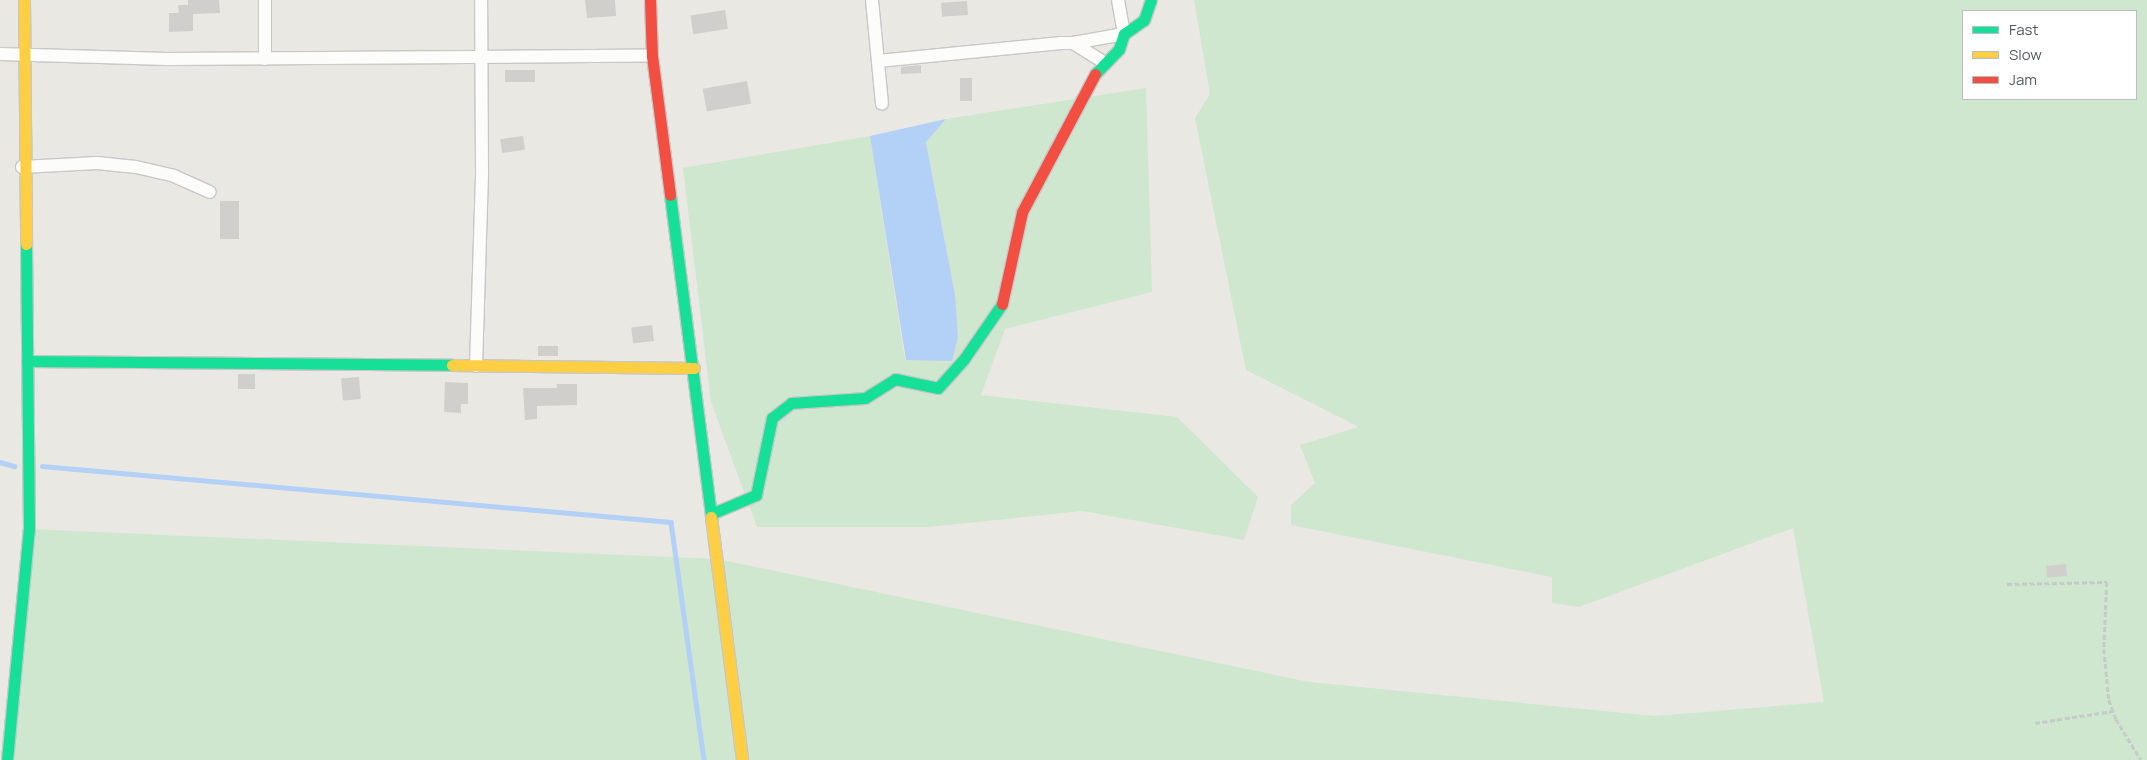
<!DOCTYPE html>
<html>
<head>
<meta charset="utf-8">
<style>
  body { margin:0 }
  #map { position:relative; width:2147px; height:760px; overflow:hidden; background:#eae8e2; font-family:Manrope,sans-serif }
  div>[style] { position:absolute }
  .green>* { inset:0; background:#cee7ce }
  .water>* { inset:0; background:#b3d0f6 }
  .stream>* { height:4.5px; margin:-2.25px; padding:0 2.25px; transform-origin:2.25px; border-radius:2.25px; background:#b3d0f6 }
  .building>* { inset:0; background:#d1cfcc; transform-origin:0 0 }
  .path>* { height:2.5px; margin-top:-1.25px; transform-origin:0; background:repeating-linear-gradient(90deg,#c5cbc8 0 5px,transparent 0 7.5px) }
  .roads { filter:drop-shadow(1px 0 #c8c7c7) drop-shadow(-1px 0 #c8c7c7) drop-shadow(0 1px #c8c7c7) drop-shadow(0 -1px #c8c7c7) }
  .street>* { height:12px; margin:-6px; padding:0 6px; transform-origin:6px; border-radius:6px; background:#fcfcfb }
  .fast>* { height:11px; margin:-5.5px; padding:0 5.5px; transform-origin:5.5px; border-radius:5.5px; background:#16e098 }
  .slow>* { height:11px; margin:-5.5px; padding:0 5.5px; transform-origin:5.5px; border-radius:5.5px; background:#ffcf43 }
  .jam>* { height:11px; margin:-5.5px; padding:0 5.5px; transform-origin:5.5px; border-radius:5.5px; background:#f24e42 }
  span { translate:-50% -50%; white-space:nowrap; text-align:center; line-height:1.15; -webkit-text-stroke:4px #fff; paint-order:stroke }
  .legend { position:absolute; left:1962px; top:10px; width:175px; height:90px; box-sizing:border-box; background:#fff; border:1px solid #bcbdc0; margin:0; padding:6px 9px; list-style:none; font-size:15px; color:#575a61 }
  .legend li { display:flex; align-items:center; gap:10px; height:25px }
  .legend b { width:25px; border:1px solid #bcbdc0 }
</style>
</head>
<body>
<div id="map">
  <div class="green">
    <i style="clip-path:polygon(evenodd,1194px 0,2147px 0,2147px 760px,7px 760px,29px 529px,717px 559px,1309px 682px,1655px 716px,1824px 702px,1793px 528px,1579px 607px,1552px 603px,1552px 577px,1291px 525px,1291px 505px,1315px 483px,1300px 445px,1359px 427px,1246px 370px,1195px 118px,1210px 94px,1194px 0,1963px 11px,2136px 11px,2136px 99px,1963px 99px,1963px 11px)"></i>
    <i style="clip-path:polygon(1146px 88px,1152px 292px,1005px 329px,981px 395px,1177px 417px,1258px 497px,1244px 540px,1082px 511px,928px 527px,757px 527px,711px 402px,683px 168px,870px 136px,905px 360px,955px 295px,926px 141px,946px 119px)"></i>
  </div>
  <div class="water">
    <i style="clip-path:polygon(946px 119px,926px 142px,955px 295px,958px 337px,952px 361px,906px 360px,870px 136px)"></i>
  </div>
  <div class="stream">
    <i style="left:0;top:462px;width:15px;rotate:16deg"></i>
    <i style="left:42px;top:466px;width:631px;rotate:5.09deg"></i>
    <i style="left:671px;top:522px;width:240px;rotate:82.1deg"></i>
  </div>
  <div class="building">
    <i style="clip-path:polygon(188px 0,219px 0,220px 13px,193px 14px,193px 31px,169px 32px,169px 13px,179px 13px,178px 5px,188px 5px)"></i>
    <i style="clip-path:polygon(585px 0,615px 0,616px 16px,587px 18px)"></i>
    <i style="left:967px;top:1px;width:14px;height:26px;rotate:86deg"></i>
    <i style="left:725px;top:10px;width:19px;height:35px;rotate:81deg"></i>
    <i style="clip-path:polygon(921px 65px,921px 73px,901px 74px,901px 67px)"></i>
    <i style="left:535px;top:70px;width:12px;height:30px;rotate:90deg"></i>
    <i style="left:960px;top:78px;width:12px;height:23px"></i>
    <i style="left:747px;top:81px;width:23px;height:45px;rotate:80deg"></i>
    <i style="left:523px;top:136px;width:14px;height:23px;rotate:82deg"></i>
    <i style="left:220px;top:201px;width:19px;height:38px"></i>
    <i style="left:652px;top:325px;width:16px;height:21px;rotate:83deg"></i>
    <i style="left:558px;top:346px;width:10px;height:20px;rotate:90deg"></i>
    <i style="left:238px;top:374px;width:17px;height:15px"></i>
    <i style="left:359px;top:377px;width:22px;height:18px;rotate:85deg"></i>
    <i style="clip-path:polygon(445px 382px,468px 383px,468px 404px,461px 404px,461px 413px,444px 412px)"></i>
    <i style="clip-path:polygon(557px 384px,577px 384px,577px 405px,537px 406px,537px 419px,525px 420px,523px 388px,557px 388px)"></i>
    <i style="left:2066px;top:564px;width:12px;height:20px;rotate:85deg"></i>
  </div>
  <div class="path">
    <i style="left:2007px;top:584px;width:100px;rotate:-1.1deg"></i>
    <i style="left:2107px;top:582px;width:67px;rotate:92.6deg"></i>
    <i style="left:2104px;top:649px;width:51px;rotate:84.4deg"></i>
    <i style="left:2109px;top:700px;width:20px;rotate:70deg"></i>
    <i style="left:2116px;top:719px;width:48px;rotate:58.6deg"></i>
    <i style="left:2035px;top:723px;width:79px;rotate:-8.7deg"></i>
  </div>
  <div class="roads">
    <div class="street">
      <i style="left:872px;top:0;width:104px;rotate:84.5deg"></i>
      <i style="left:1073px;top:43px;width:52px;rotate:-10deg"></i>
      <i style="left:1124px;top:34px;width:35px;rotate:-100deg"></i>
      <i style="left:0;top:54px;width:167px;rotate:1.7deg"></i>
      <i style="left:167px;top:59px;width:485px;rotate:-0.4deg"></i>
      <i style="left:265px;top:59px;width:59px;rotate:-90deg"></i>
      <i style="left:878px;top:61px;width:184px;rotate:-5.6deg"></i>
      <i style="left:1061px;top:43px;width:12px"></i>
      <i style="left:1073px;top:43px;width:36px;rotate:32deg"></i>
      <i style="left:22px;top:167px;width:75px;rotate:-3.1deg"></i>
      <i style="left:97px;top:163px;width:39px;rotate:6deg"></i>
      <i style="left:136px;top:167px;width:39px;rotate:13deg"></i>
      <i style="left:174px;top:176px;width:39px;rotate:24deg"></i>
      <i style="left:476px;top:366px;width:195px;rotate:-88.2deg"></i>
      <i style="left:482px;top:171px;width:171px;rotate:-90.3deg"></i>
    </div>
    <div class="fast">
      <i style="left:1095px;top:74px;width:35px;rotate:-46deg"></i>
      <i style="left:1119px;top:49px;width:16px;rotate:-72deg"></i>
      <i style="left:1124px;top:34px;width:24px;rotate:-35deg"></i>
      <i style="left:1144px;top:20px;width:21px;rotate:-71deg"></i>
      <i style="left:670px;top:195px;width:325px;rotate:82.7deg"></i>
      <i style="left:27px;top:361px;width:425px;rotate:0.5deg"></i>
      <i style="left:711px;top:514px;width:49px;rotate:-22.9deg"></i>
      <i style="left:756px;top:495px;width:79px;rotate:-78.3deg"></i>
      <i style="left:772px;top:418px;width:24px;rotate:-38deg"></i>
      <i style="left:791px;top:403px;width:74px;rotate:-3.9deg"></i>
      <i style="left:865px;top:398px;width:36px;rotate:-32deg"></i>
      <i style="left:895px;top:379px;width:44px;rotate:11.8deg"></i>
      <i style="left:938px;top:388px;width:39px;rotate:-48deg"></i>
      <i style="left:964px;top:359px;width:67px;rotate:-55.4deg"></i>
      <i style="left:7px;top:760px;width:232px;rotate:-84.6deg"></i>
      <i style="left:29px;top:529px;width:285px;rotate:-90.6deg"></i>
    </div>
    <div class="slow">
      <i style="left:24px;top:0;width:244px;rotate:89.5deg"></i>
      <i style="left:452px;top:365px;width:242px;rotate:0.7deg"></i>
      <i style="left:711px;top:517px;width:245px;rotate:82.7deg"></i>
    </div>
    <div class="jam">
      <i style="left:650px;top:0;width:56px;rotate:88deg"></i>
      <i style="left:652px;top:56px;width:140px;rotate:82.6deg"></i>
      <i style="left:1002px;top:304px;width:94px;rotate:-77.7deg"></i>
      <i style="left:1022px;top:212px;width:156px;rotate:-62.1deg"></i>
    </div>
  </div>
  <ul class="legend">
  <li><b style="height:6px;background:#16e098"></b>Fast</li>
  <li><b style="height:6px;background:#ffcf43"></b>Slow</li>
  <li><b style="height:6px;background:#f24e42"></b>Jam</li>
  </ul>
</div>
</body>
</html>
